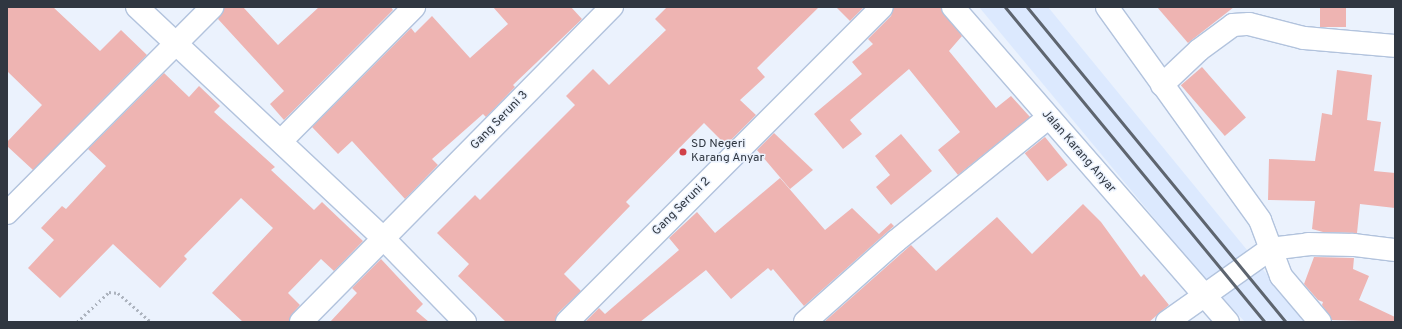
<!DOCTYPE html>
<html>
<head>
<meta charset="utf-8">
<style>
  body { margin:0 }
  #map { position:relative; width:1402px; height:329px; overflow:hidden; background:#ebf2fd; font-family:Overpass,sans-serif }
  div>[style] { position:absolute }
  .built>* { inset:0; background:#dce9fe }
  .building>* { inset:0; background:#eeb4b2; transform-origin:0 0 }
  .path>* { height:2.5px; margin-top:-1.25px; transform-origin:0; background:repeating-linear-gradient(90deg,#acb3be 0 2px,transparent 0 5px) }
  .roads { filter:drop-shadow(1px 0 #b2c3dd) drop-shadow(-1px 0 #b2c3dd) drop-shadow(0 1px #b2c3dd) drop-shadow(0 -1px #b2c3dd) }
  .street>* { height:22px; margin:-11px; padding:0 11px; transform-origin:11px; border-radius:11px; background:#fff }
  .secondary>* { height:22px; margin:-11px; padding:0 11px; transform-origin:11px; border-radius:11px; background:#fff }
  .rail>* { height:3px; margin:-1.5px; padding:0 1.5px; transform-origin:1.5px; border-radius:1.5px; background:#5e656f }
  .dots>* { width:11px; height:11px; translate:-50% -50%; box-sizing:border-box; border:2px solid #ebf2fd; border-radius:50% }
  span { translate:-50% -50%; white-space:nowrap; text-align:center; line-height:1.15; -webkit-text-stroke:3px #ebf2fd; paint-order:stroke }
  .street-label { font-size:12px; color:#303741 }
  .poi-label { font-size:12px; color:#303741 }
  .left { translate:0 -50%; text-align:left }
  .frame { position:absolute; inset:0; border:8px solid #303741; pointer-events:none }
</style>
</head>
<body>
<div id="map">
  <div class="built">
    <i style="clip-path:polygon(979px 7px,1048px 7px,1306px 322px,1245px 322px,1198px 271px)"></i>
  </div>
  <div class="building">
    <i style="clip-path:polygon(7px 7px,53px 7px,100px 51px,121px 30px,147px 55px,33px 170px,7px 146px,7px 142px,42px 105px,7px 71px)"></i>
    <i style="clip-path:polygon(224px 7px,243px 7px,278px 45px,319px 7px,391px 7px,393px 10px,284px 120px,270px 104px,284px 91px,218px 19px)"></i>
    <i style="clip-path:polygon(493px 7px,571px 7px,582px 19px,513px 85px,515px 87px,486px 117px,483px 114px,432px 159px,438px 165px,405px 199px,352px 141px,338px 154px,312px 127px,411px 28px,415px 33px,432px 16px,470px 58px,508px 24px)"></i>
    <i style="clip-path:polygon(667px 7px,819px 7px,757px 68px,765px 77px,740px 100px,756px 115px,726px 145px,704px 123px,626px 202px,630px 206px,564px 274px,581px 291px,558px 313px,555px 322px,506px 322px,458px 276px,469px 264px,437px 233px,475px 195px,480px 200px,575px 105px,566px 96px,593px 69px,609px 85px,666px 30px,655px 19px)"></i>
    <i style="clip-path:polygon(836px 7px,864px 7px,850px 21px)"></i>
    <i style="clip-path:polygon(894px 7px,940px 7px,962px 36px,949px 51px,996px 108px,1011px 96px,1030px 117px,958px 175px,938px 150px,960px 132px,909px 69px,850px 120px,862px 134px,843px 149px,814px 114px,862px 74px,852px 62px,873px 44px,868px 39px,891px 16px)"></i>
    <i style="clip-path:polygon(1157px 7px,1234px 7px,1188px 43px)"></i>
    <i style="left:1320px;top:7px;width:26px;height:20px"></i>
    <i style="left:1202px;top:67px;width:67px;height:28px;rotate:49deg"></i>
    <i style="clip-path:polygon(1337px 70px,1372px 75px,1367px 120px,1381px 122px,1374px 171px,1395px 173px,1395px 208px,1360px 204px,1357px 233px,1323px 232px,1312px 229px,1315px 201px,1268px 200px,1269px 159px,1315px 161px,1322px 113px,1332px 115px)"></i>
    <i style="clip-path:polygon(164px 73px,189px 97px,199px 86px,220px 106px,214px 112px,275px 167px,271px 170px,314px 210px,322px 202px,363px 241px,334px 271px,321px 259px,288px 293px,300px 305px,292px 314px,289px 322px,243px 322px,212px 293px,273px 228px,241px 198px,184px 256px,187px 259px,160px 288px,113px 244px,60px 298px,28px 268px,54px 240px,41px 228px,62px 206px,66px 209px,106px 166px,88px 149px)"></i>
    <i style="clip-path:polygon(774px 133px,813px 170px,790px 189px,757px 150px)"></i>
    <i style="clip-path:polygon(901px 134px,932px 171px,891px 205px,876px 187px,890px 175px,875px 156px)"></i>
    <i style="left:1045px;top:137px;width:36px;height:26px;rotate:51deg"></i>
    <i style="clip-path:polygon(780px 178px,825px 230px,852px 208px,879px 234px,891px 223px,894px 226px,804px 306px,773px 269px,771px 271px,768px 268px,731px 299px,706px 270px,640px 322px,585px 322px,599px 308px,605px 314px,679px 250px,669px 238px,697px 212px,715px 233px)"></i>
    <i style="clip-path:polygon(1083px 204px,1101px 222px,1141px 277px,1144px 274px,1169px 305px,1149px 322px,824px 322px,911px 245px,936px 271px,997px 217px,1032px 254px)"></i>
    <i style="clip-path:polygon(1314px 257px,1354px 258px,1353px 269px,1369px 276px,1359px 300px,1395px 317px,1395px 322px,1332px 320px,1322px 305px,1323px 302px,1318px 300px,1304px 284px)"></i>
    <i style="clip-path:polygon(381px 259px,423px 304px,416px 311px,429px 322px,330px 322px,357px 293px,352px 288px)"></i>
  </div>
  <div class="path">
    <i style="left:77px;top:322px;width:44px;rotate:-43.2deg"></i>
    <i style="left:109px;top:292px;width:9px;rotate:6deg"></i>
    <i style="left:118px;top:293px;width:44px;rotate:41.3deg"></i>
  </div>
  <div class="roads">
    <div class="street">
      <i style="left:137px;top:7px;width:339px;rotate:43.2deg"></i>
      <i style="left:384px;top:239px;width:116px;rotate:45.7deg"></i>
      <i style="left:953px;top:7px;width:418px;rotate:48.9deg"></i>
      <i style="left:1107px;top:7px;width:262px;rotate:54.3deg"></i>
      <i style="left:1260px;top:220px;width:60px;rotate:69.4deg"></i>
      <i style="left:1281px;top:276px;width:60px;rotate:49.7deg"></i>
      <i style="left:1162px;top:85px;width:51px;rotate:-43.4deg"></i>
      <i style="left:1199px;top:50px;width:42px;rotate:-36.3deg"></i>
      <i style="left:1233px;top:25px;width:16px;rotate:-4deg"></i>
      <i style="left:1249px;top:24px;width:57px;rotate:14.3deg"></i>
      <i style="left:1304px;top:38px;width:91px;rotate:5deg"></i>
      <i style="left:281px;top:141px;width:189px;rotate:-45.2deg"></i>
      <i style="left:7px;top:213px;width:291px;rotate:-45.1deg"></i>
      <i style="left:301px;top:322px;width:443px;rotate:-45.4deg"></i>
      <i style="left:567px;top:322px;width:445px;rotate:-45deg"></i>
      <i style="left:805px;top:322px;width:122px;rotate:-41.7deg"></i>
      <i style="left:896px;top:241px;width:196px;rotate:-39deg"></i>
    </div>
    <div class="secondary">
      <i style="left:1167px;top:322px;width:126px;rotate:-35.3deg"></i>
      <i style="left:1270px;top:249px;width:38px;rotate:-7deg"></i>
      <i style="left:1308px;top:244px;width:46px;rotate:1.2deg"></i>
      <i style="left:1354px;top:245px;width:41px;rotate:7deg"></i>
    </div>
  </div>
  <div class="rail">
    <i style="left:1005px;top:7px;width:408px;rotate:50.5deg"></i>
    <i style="left:1027px;top:7px;width:408px;rotate:50.6deg"></i>
  </div>
  <div class="dots">
    <i style="left:683px;top:152px;background:#d14149"></i>
  </div>
  <div class="street-label">
    <span style="left:500px;top:121px;rotate:-46deg">Gang Seruni 3</span>
    <span style="left:1078px;top:152px;rotate:49deg">Jalan Karang Anyar</span>
    <span style="left:682px;top:207px;rotate:-45deg">Gang Seruni 2</span>
  </div>
  <div class="poi-label">
    <span class="left" style="left:691px;top:152px">SD Negeri<br>Karang Anyar</span>
  </div>
  <div class="frame"></div>
</div>
</body>
</html>
